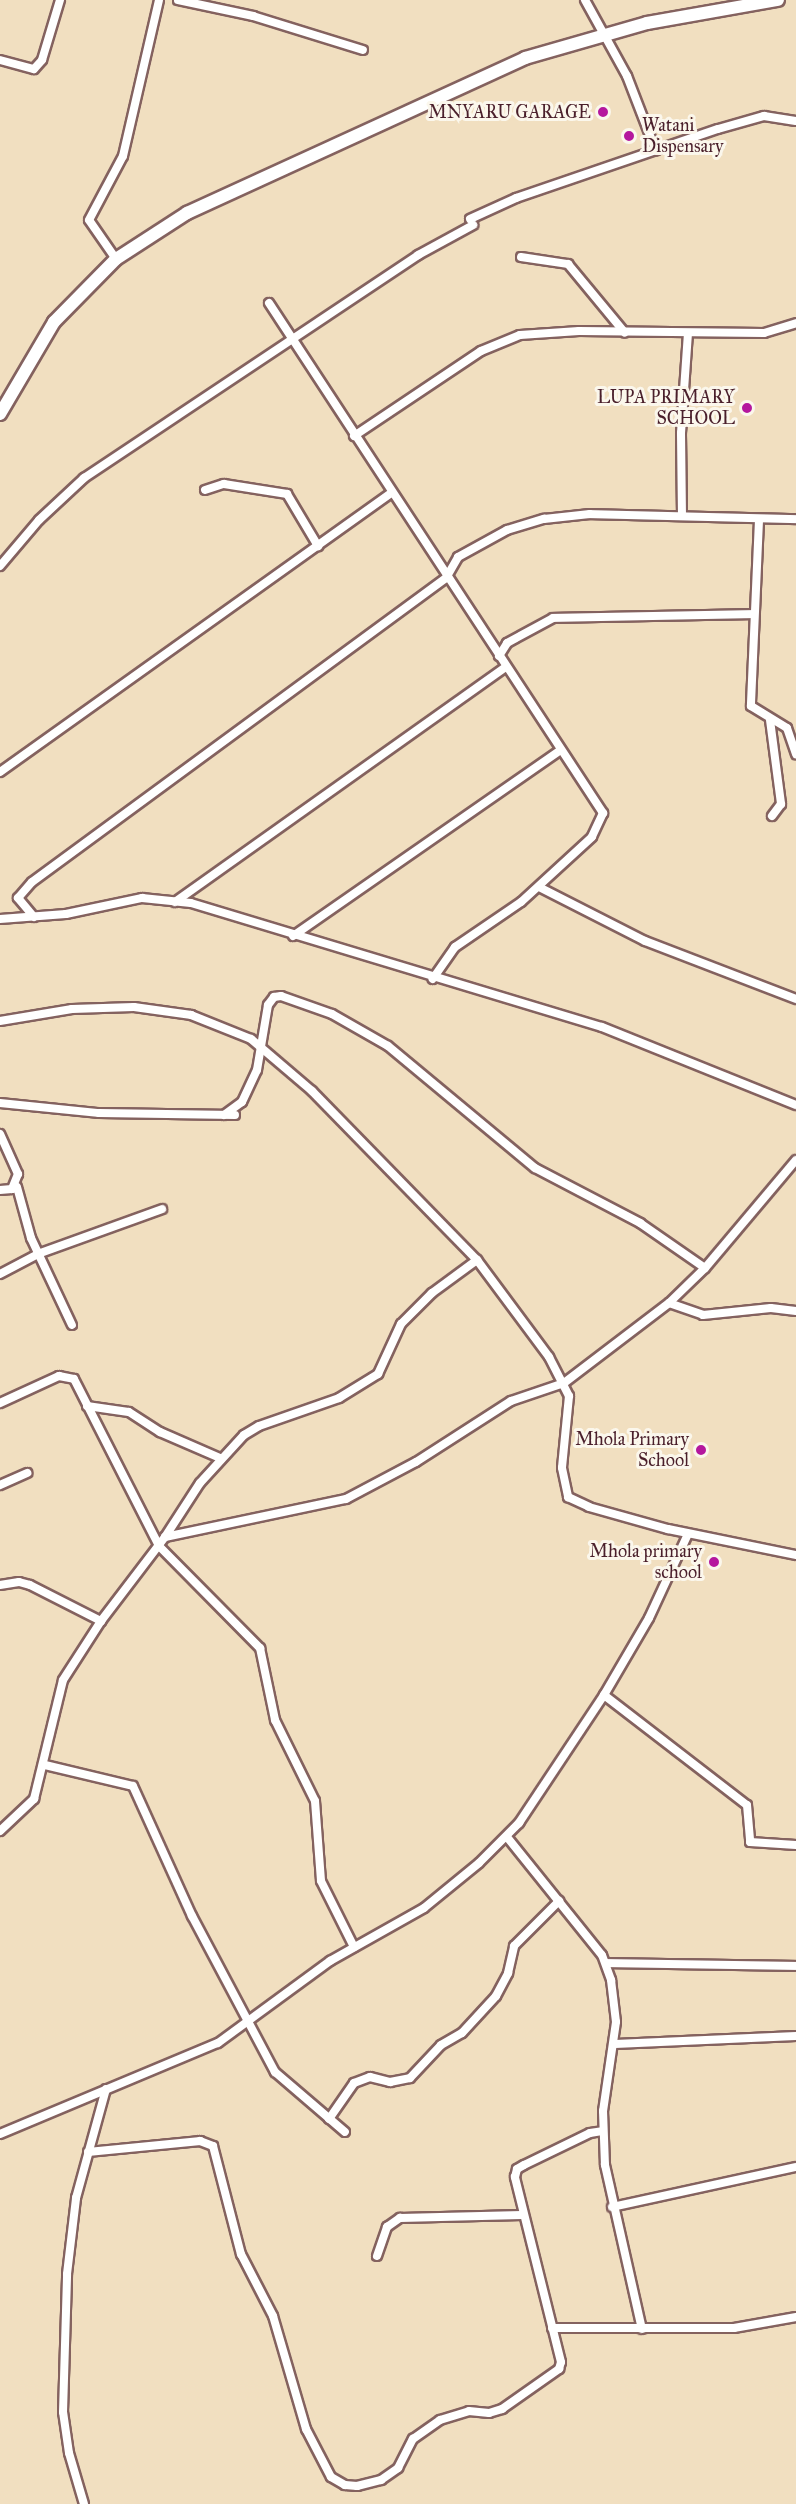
<!DOCTYPE html>
<html>
<head>
<meta charset="utf-8">
<style>
  body { margin:0 }
  #map { position:relative; width:796px; height:2504px; overflow:hidden; background:#f1dfc0; font-family:"IM FELL Great Primer",serif }
  div>[style] { position:absolute }
  .roads { filter:drop-shadow(2px 0 #84625f) drop-shadow(-2px 0 #84625f) drop-shadow(0 2px #84625f) drop-shadow(0 -2px #84625f) }
  .street>* { height:8px; margin:-4px; padding:0 4px; transform-origin:4px; border-radius:4px; background:#fff }
  .secondary>* { height:12px; margin:-6px; padding:0 6px; transform-origin:6px; border-radius:6px; background:#fff }
  .dots>* { width:16px; height:16px; translate:-50% -50%; box-sizing:border-box; border:3px solid #fbf7ec; border-radius:50% }
  span { translate:-50% -50%; white-space:nowrap; text-align:center; line-height:1.15; -webkit-text-stroke:6px #fbf7ec; paint-order:stroke }
  .poi-label { font-size:18px; color:#4a1f2b }
  .right { translate:-100% -50%; text-align:right }
  .left { translate:0 -50%; text-align:left }
</style>
</head>
<body>
<div id="map">
  <div class="roads">
    <div class="street">
      <i style="left:178px;top:0;width:77px;rotate:12deg"></i>
      <i style="left:253px;top:16px;width:115px;rotate:17.2deg"></i>
      <i style="left:585px;top:0;width:87px;rotate:61.1deg"></i>
      <i style="left:627px;top:76px;width:80px;rotate:68.9deg"></i>
      <i style="left:0;top:60px;width:35px;rotate:15deg"></i>
      <i style="left:34px;top:69px;width:12px;rotate:-48deg"></i>
      <i style="left:42px;top:60px;width:63px;rotate:-73.3deg"></i>
      <i style="left:470px;top:219px;width:51px;rotate:-24.5deg"></i>
      <i style="left:516px;top:198px;width:213px;rotate:-18.9deg"></i>
      <i style="left:718px;top:129px;width:48px;rotate:-15.8deg"></i>
      <i style="left:764px;top:116px;width:32px;rotate:9deg"></i>
      <i style="left:521px;top:257px;width:48px;rotate:8.5deg"></i>
      <i style="left:568px;top:264px;width:89px;rotate:50.4deg"></i>
      <i style="left:116px;top:259px;width:47px;rotate:-124.7deg"></i>
      <i style="left:89px;top:220px;width:72px;rotate:-62deg"></i>
      <i style="left:123px;top:156px;width:160px;rotate:-77deg"></i>
      <i style="left:269px;top:303px;width:610px;rotate:56.78deg"></i>
      <i style="left:603px;top:813px;width:26px;rotate:115deg"></i>
      <i style="left:592px;top:837px;width:96px;rotate:137.5deg"></i>
      <i style="left:521px;top:902px;width:80px;rotate:145.7deg"></i>
      <i style="left:455px;top:947px;width:39px;rotate:125deg"></i>
      <i style="left:354px;top:436px;width:153px;rotate:-33.8deg"></i>
      <i style="left:481px;top:351px;width:42px;rotate:-22.3deg"></i>
      <i style="left:520px;top:335px;width:59px;rotate:-3.9deg"></i>
      <i style="left:579px;top:331px;width:185px;rotate:0.6deg"></i>
      <i style="left:764px;top:333px;width:34px;rotate:-17deg"></i>
      <i style="left:205px;top:490px;width:20px;rotate:-18deg"></i>
      <i style="left:224px;top:484px;width:64px;rotate:9deg"></i>
      <i style="left:287px;top:494px;width:61px;rotate:59.2deg"></i>
      <i style="left:682px;top:516px;width:83px;rotate:-90.7deg"></i>
      <i style="left:681px;top:433px;width:99px;rotate:-86deg"></i>
      <i style="left:759px;top:520px;width:186px;rotate:92.5deg"></i>
      <i style="left:751px;top:706px;width:42px;rotate:31.4deg"></i>
      <i style="left:787px;top:728px;width:28px;rotate:71deg"></i>
      <i style="left:0;top:566px;width:60px;rotate:-49.7deg"></i>
      <i style="left:39px;top:520px;width:62px;rotate:-43deg"></i>
      <i style="left:84px;top:478px;width:402px;rotate:-33.7deg"></i>
      <i style="left:418px;top:255px;width:63px;rotate:-28.6deg"></i>
      <i style="left:499px;top:656px;width:15px;rotate:-58deg"></i>
      <i style="left:507px;top:643px;width:52px;rotate:-28.5deg"></i>
      <i style="left:553px;top:618px;width:200px;rotate:-1.1deg"></i>
      <i style="left:770px;top:720px;width:85px;rotate:82.5deg"></i>
      <i style="left:781px;top:804px;width:15px;rotate:127deg"></i>
      <i style="left:0;top:772px;width:480px;rotate:-35.5deg"></i>
      <i style="left:539px;top:887px;width:119px;rotate:27deg"></i>
      <i style="left:645px;top:941px;width:162px;rotate:21deg"></i>
      <i style="left:175px;top:902px;width:406px;rotate:-35.4deg"></i>
      <i style="left:34px;top:917px;width:25px;rotate:-130deg"></i>
      <i style="left:18px;top:898px;width:21px;rotate:-49deg"></i>
      <i style="left:32px;top:882px;width:514px;rotate:-36.29deg"></i>
      <i style="left:446px;top:578px;width:24px;rotate:-60deg"></i>
      <i style="left:458px;top:557px;width:56px;rotate:-28.9deg"></i>
      <i style="left:507px;top:530px;width:39px;rotate:-17deg"></i>
      <i style="left:544px;top:519px;width:46px;rotate:-6.2deg"></i>
      <i style="left:590px;top:514px;width:206px;rotate:1.4deg"></i>
      <i style="left:0;top:919px;width:66px;rotate:-4.3deg"></i>
      <i style="left:66px;top:914px;width:78px;rotate:-11.9deg"></i>
      <i style="left:142px;top:898px;width:49px;rotate:5.8deg"></i>
      <i style="left:191px;top:903px;width:429px;rotate:16.8deg"></i>
      <i style="left:602px;top:1027px;width:209px;rotate:21.9deg"></i>
      <i style="left:293px;top:936px;width:326px;rotate:-34.8deg"></i>
      <i style="left:0;top:1021px;width:73px;rotate:-9.5deg"></i>
      <i style="left:72px;top:1009px;width:62px;rotate:-1.8deg"></i>
      <i style="left:134px;top:1007px;width:58px;rotate:8deg"></i>
      <i style="left:191px;top:1015px;width:65px;rotate:21.8deg"></i>
      <i style="left:251px;top:1039px;width:80px;rotate:40.4deg"></i>
      <i style="left:312px;top:1091px;width:236px;rotate:45.7deg"></i>
      <i style="left:477px;top:1260px;width:121px;rotate:53.4deg"></i>
      <i style="left:549px;top:1357px;width:44px;rotate:62.9deg"></i>
      <i style="left:569px;top:1396px;width:72px;rotate:95.6deg"></i>
      <i style="left:562px;top:1468px;width:30px;rotate:78deg"></i>
      <i style="left:568px;top:1497px;width:23px;rotate:25deg"></i>
      <i style="left:589px;top:1507px;width:82px;rotate:15.6deg"></i>
      <i style="left:668px;top:1529px;width:131px;rotate:11.5deg"></i>
      <i style="left:0;top:1103px;width:100px;rotate:5.8deg"></i>
      <i style="left:99px;top:1113px;width:136px;rotate:0.8deg"></i>
      <i style="left:224px;top:1115px;width:22px;rotate:-36deg"></i>
      <i style="left:242px;top:1102px;width:35px;rotate:-65deg"></i>
      <i style="left:257px;top:1070px;width:66px;rotate:-80.4deg"></i>
      <i style="left:268px;top:1005px;width:10px;rotate:-53deg"></i>
      <i style="left:274px;top:997px;width:7px;rotate:-8deg"></i>
      <i style="left:281px;top:996px;width:54px;rotate:19.4deg"></i>
      <i style="left:332px;top:1014px;width:64px;rotate:29.7deg"></i>
      <i style="left:388px;top:1046px;width:191px;rotate:39.7deg"></i>
      <i style="left:535px;top:1168px;width:119px;rotate:27.6deg"></i>
      <i style="left:640px;top:1223px;width:79px;rotate:34.7deg"></i>
      <i style="left:0;top:1134px;width:44px;rotate:65.8deg"></i>
      <i style="left:18px;top:1174px;width:16px;rotate:112deg"></i>
      <i style="left:12px;top:1189px;width:12px;rotate:175deg"></i>
      <i style="left:12px;top:1189px;width:5px;rotate:-22deg"></i>
      <i style="left:17px;top:1187px;width:53px;rotate:74.6deg"></i>
      <i style="left:31px;top:1238px;width:96px;rotate:64.8deg"></i>
      <i style="left:0;top:1274px;width:43px;rotate:-27.8deg"></i>
      <i style="left:38px;top:1254px;width:132px;rotate:-19.9deg"></i>
      <i style="left:669px;top:1303px;width:36px;rotate:19deg"></i>
      <i style="left:703px;top:1315px;width:68px;rotate:-5.9deg"></i>
      <i style="left:771px;top:1308px;width:25px;rotate:7deg"></i>
      <i style="left:0;top:1403px;width:65px;rotate:-24.6deg"></i>
      <i style="left:59px;top:1376px;width:15px;rotate:11deg"></i>
      <i style="left:74px;top:1379px;width:187px;rotate:63deg"></i>
      <i style="left:159px;top:1546px;width:144px;rotate:45.3deg"></i>
      <i style="left:260px;top:1648px;width:74px;rotate:78.2deg"></i>
      <i style="left:275px;top:1720px;width:90px;rotate:63.7deg"></i>
      <i style="left:315px;top:1801px;width:80px;rotate:85.7deg"></i>
      <i style="left:321px;top:1881px;width:74px;rotate:63.4deg"></i>
      <i style="left:87px;top:1406px;width:42px;rotate:8.1deg"></i>
      <i style="left:129px;top:1412px;width:37px;rotate:33deg"></i>
      <i style="left:160px;top:1432px;width:65px;rotate:23.4deg"></i>
      <i style="left:0;top:1485px;width:30px;rotate:-24deg"></i>
      <i style="left:165px;top:1537px;width:64px;rotate:-57.1deg"></i>
      <i style="left:200px;top:1483px;width:65px;rotate:-47.5deg"></i>
      <i style="left:244px;top:1435px;width:17px;rotate:-31deg"></i>
      <i style="left:259px;top:1426px;width:85px;rotate:-19.3deg"></i>
      <i style="left:339px;top:1398px;width:46px;rotate:-31.6deg"></i>
      <i style="left:378px;top:1374px;width:55px;rotate:-65.3deg"></i>
      <i style="left:401px;top:1324px;width:44px;rotate:-45deg"></i>
      <i style="left:432px;top:1293px;width:56px;rotate:-36.3deg"></i>
      <i style="left:0;top:1585px;width:19px;rotate:-9deg"></i>
      <i style="left:19px;top:1582px;width:11px;rotate:15deg"></i>
      <i style="left:30px;top:1585px;width:80px;rotate:26.9deg"></i>
      <i style="left:101px;top:1621px;width:106px;rotate:-52.7deg"></i>
      <i style="left:165px;top:1537px;width:185px;rotate:-11.9deg"></i>
      <i style="left:346px;top:1499px;width:79px;rotate:-27.9deg"></i>
      <i style="left:416px;top:1462px;width:113px;rotate:-32.7deg"></i>
      <i style="left:511px;top:1401px;width:56px;rotate:-18.8deg"></i>
      <i style="left:564px;top:1383px;width:132px;rotate:-37.3deg"></i>
      <i style="left:669px;top:1303px;width:50px;rotate:-44.2deg"></i>
      <i style="left:705px;top:1268px;width:141px;rotate:-49.9deg"></i>
      <i style="left:604px;top:1695px;width:180px;rotate:37.6deg"></i>
      <i style="left:747px;top:1805px;width:37px;rotate:85deg"></i>
      <i style="left:750px;top:1842px;width:46px;rotate:3.7deg"></i>
      <i style="left:45px;top:1765px;width:90px;rotate:13.4deg"></i>
      <i style="left:133px;top:1786px;width:143px;rotate:65.6deg"></i>
      <i style="left:192px;top:1916px;width:177px;rotate:62deg"></i>
      <i style="left:275px;top:2072px;width:92px;rotate:40.6deg"></i>
      <i style="left:0;top:1831px;width:47px;rotate:-43.3deg"></i>
      <i style="left:34px;top:1799px;width:122px;rotate:-76.3deg"></i>
      <i style="left:63px;top:1680px;width:70px;rotate:-57.2deg"></i>
      <i style="left:507px;top:1837px;width:151px;rotate:51.2deg"></i>
      <i style="left:602px;top:1955px;width:27px;rotate:70deg"></i>
      <i style="left:611px;top:1980px;width:42px;rotate:83.2deg"></i>
      <i style="left:616px;top:2022px;width:90px;rotate:98.3deg"></i>
      <i style="left:603px;top:2111px;width:54px;rotate:87.9deg"></i>
      <i style="left:605px;top:2165px;width:168px;rotate:77.3deg"></i>
      <i style="left:606px;top:1963px;width:190px;rotate:0.9deg"></i>
      <i style="left:615px;top:2044px;width:181px;rotate:-2.5deg"></i>
      <i style="left:329px;top:2119px;width:44px;rotate:-55.2deg"></i>
      <i style="left:354px;top:2083px;width:17px;rotate:-21deg"></i>
      <i style="left:370px;top:2077px;width:21px;rotate:14deg"></i>
      <i style="left:390px;top:2082px;width:20px;rotate:-11deg"></i>
      <i style="left:410px;top:2078px;width:45px;rotate:-46.8deg"></i>
      <i style="left:441px;top:2045px;width:24px;rotate:-30deg"></i>
      <i style="left:462px;top:2033px;width:50px;rotate:-47.4deg"></i>
      <i style="left:496px;top:1996px;width:26px;rotate:-62deg"></i>
      <i style="left:508px;top:1973px;width:28px;rotate:-77deg"></i>
      <i style="left:514px;top:1946px;width:64px;rotate:-45deg"></i>
      <i style="left:0;top:2134px;width:236px;rotate:-22.7deg"></i>
      <i style="left:218px;top:2043px;width:139px;rotate:-36.2deg"></i>
      <i style="left:330px;top:1961px;width:108px;rotate:-29.4deg"></i>
      <i style="left:424px;top:1908px;width:71px;rotate:-39.3deg"></i>
      <i style="left:479px;top:1863px;width:57px;rotate:-45deg"></i>
      <i style="left:519px;top:1823px;width:154px;rotate:-56.4deg"></i>
      <i style="left:604px;top:1695px;width:89px;rotate:-59.7deg"></i>
      <i style="left:649px;top:1618px;width:93px;rotate:-65.1deg"></i>
      <i style="left:88px;top:2152px;width:113px;rotate:-5.6deg"></i>
      <i style="left:200px;top:2141px;width:14px;rotate:21deg"></i>
      <i style="left:213px;top:2146px;width:112px;rotate:75.5deg"></i>
      <i style="left:241px;top:2254px;width:70px;rotate:62.7deg"></i>
      <i style="left:273px;top:2316px;width:118px;rotate:73.7deg"></i>
      <i style="left:306px;top:2429px;width:54px;rotate:62.5deg"></i>
      <i style="left:331px;top:2477px;width:16px;rotate:30deg"></i>
      <i style="left:345px;top:2485px;width:12px;rotate:5deg"></i>
      <i style="left:357px;top:2486px;width:25px;rotate:-14deg"></i>
      <i style="left:381px;top:2480px;width:21px;rotate:-35deg"></i>
      <i style="left:398px;top:2468px;width:33px;rotate:-63deg"></i>
      <i style="left:413px;top:2439px;width:33px;rotate:-35deg"></i>
      <i style="left:440px;top:2420px;width:30px;rotate:-17deg"></i>
      <i style="left:469px;top:2411px;width:20px;rotate:6deg"></i>
      <i style="left:489px;top:2413px;width:14px;rotate:-17deg"></i>
      <i style="left:502px;top:2409px;width:70px;rotate:-35.1deg"></i>
      <i style="left:559px;top:2369px;width:7px;rotate:-74deg"></i>
      <i style="left:561px;top:2362px;width:191px;rotate:-104deg"></i>
      <i style="left:515px;top:2177px;width:8px;rotate:-76deg"></i>
      <i style="left:517px;top:2169px;width:8px;rotate:-30deg"></i>
      <i style="left:524px;top:2165px;width:73px;rotate:-25.9deg"></i>
      <i style="left:590px;top:2133px;width:12px;rotate:-9deg"></i>
      <i style="left:612px;top:2207px;width:188px;rotate:-12.3deg"></i>
      <i style="left:377px;top:2256px;width:31px;rotate:-71deg"></i>
      <i style="left:387px;top:2227px;width:16px;rotate:-35deg"></i>
      <i style="left:400px;top:2218px;width:122px;rotate:-1.4deg"></i>
      <i style="left:552px;top:2328px;width:182px"></i>
      <i style="left:734px;top:2328px;width:63px;rotate:-10.1deg"></i>
      <i style="left:84px;top:2504px;width:53px;rotate:-106.4deg"></i>
      <i style="left:69px;top:2453px;width:41px;rotate:-98.3deg"></i>
      <i style="left:63px;top:2412px;width:138px;rotate:-88.3deg"></i>
      <i style="left:67px;top:2274px;width:77px;rotate:-83.2deg"></i>
      <i style="left:76px;top:2198px;width:113px;rotate:-74.6deg"></i>
    </div>
    <div class="secondary">
      <i style="left:0;top:414px;width:107px;rotate:-59.6deg"></i>
      <i style="left:54px;top:322px;width:88px;rotate:-45.5deg"></i>
      <i style="left:116px;top:259px;width:85px;rotate:-32.9deg"></i>
      <i style="left:187px;top:213px;width:372px;rotate:-24.6deg"></i>
      <i style="left:525px;top:58px;width:127px;rotate:-16deg"></i>
      <i style="left:647px;top:23px;width:133px;rotate:-10deg"></i>
    </div>
  </div>
  <div class="dots">
    <i style="left:603px;top:112px;background:#b5179e"></i>
    <i style="left:629px;top:136px;background:#b5179e"></i>
    <i style="left:747px;top:408px;background:#b5179e"></i>
    <i style="left:701px;top:1450px;background:#b5179e"></i>
    <i style="left:714px;top:1562px;background:#b5179e"></i>
  </div>
  <div class="poi-label">
    <span class="right" style="left:591px;top:112px">MNYARU GARAGE</span>
    <span class="left" style="left:642px;top:136px">Watani<br>Dispensary</span>
    <span class="right" style="left:735px;top:408px">LUPA PRIMARY<br>SCHOOL</span>
    <span class="right" style="left:689px;top:1450px">Mhola Primary<br>School</span>
    <span class="right" style="left:702px;top:1562px">Mhola primary<br>school</span>
  </div>
</div>
</body>
</html>
